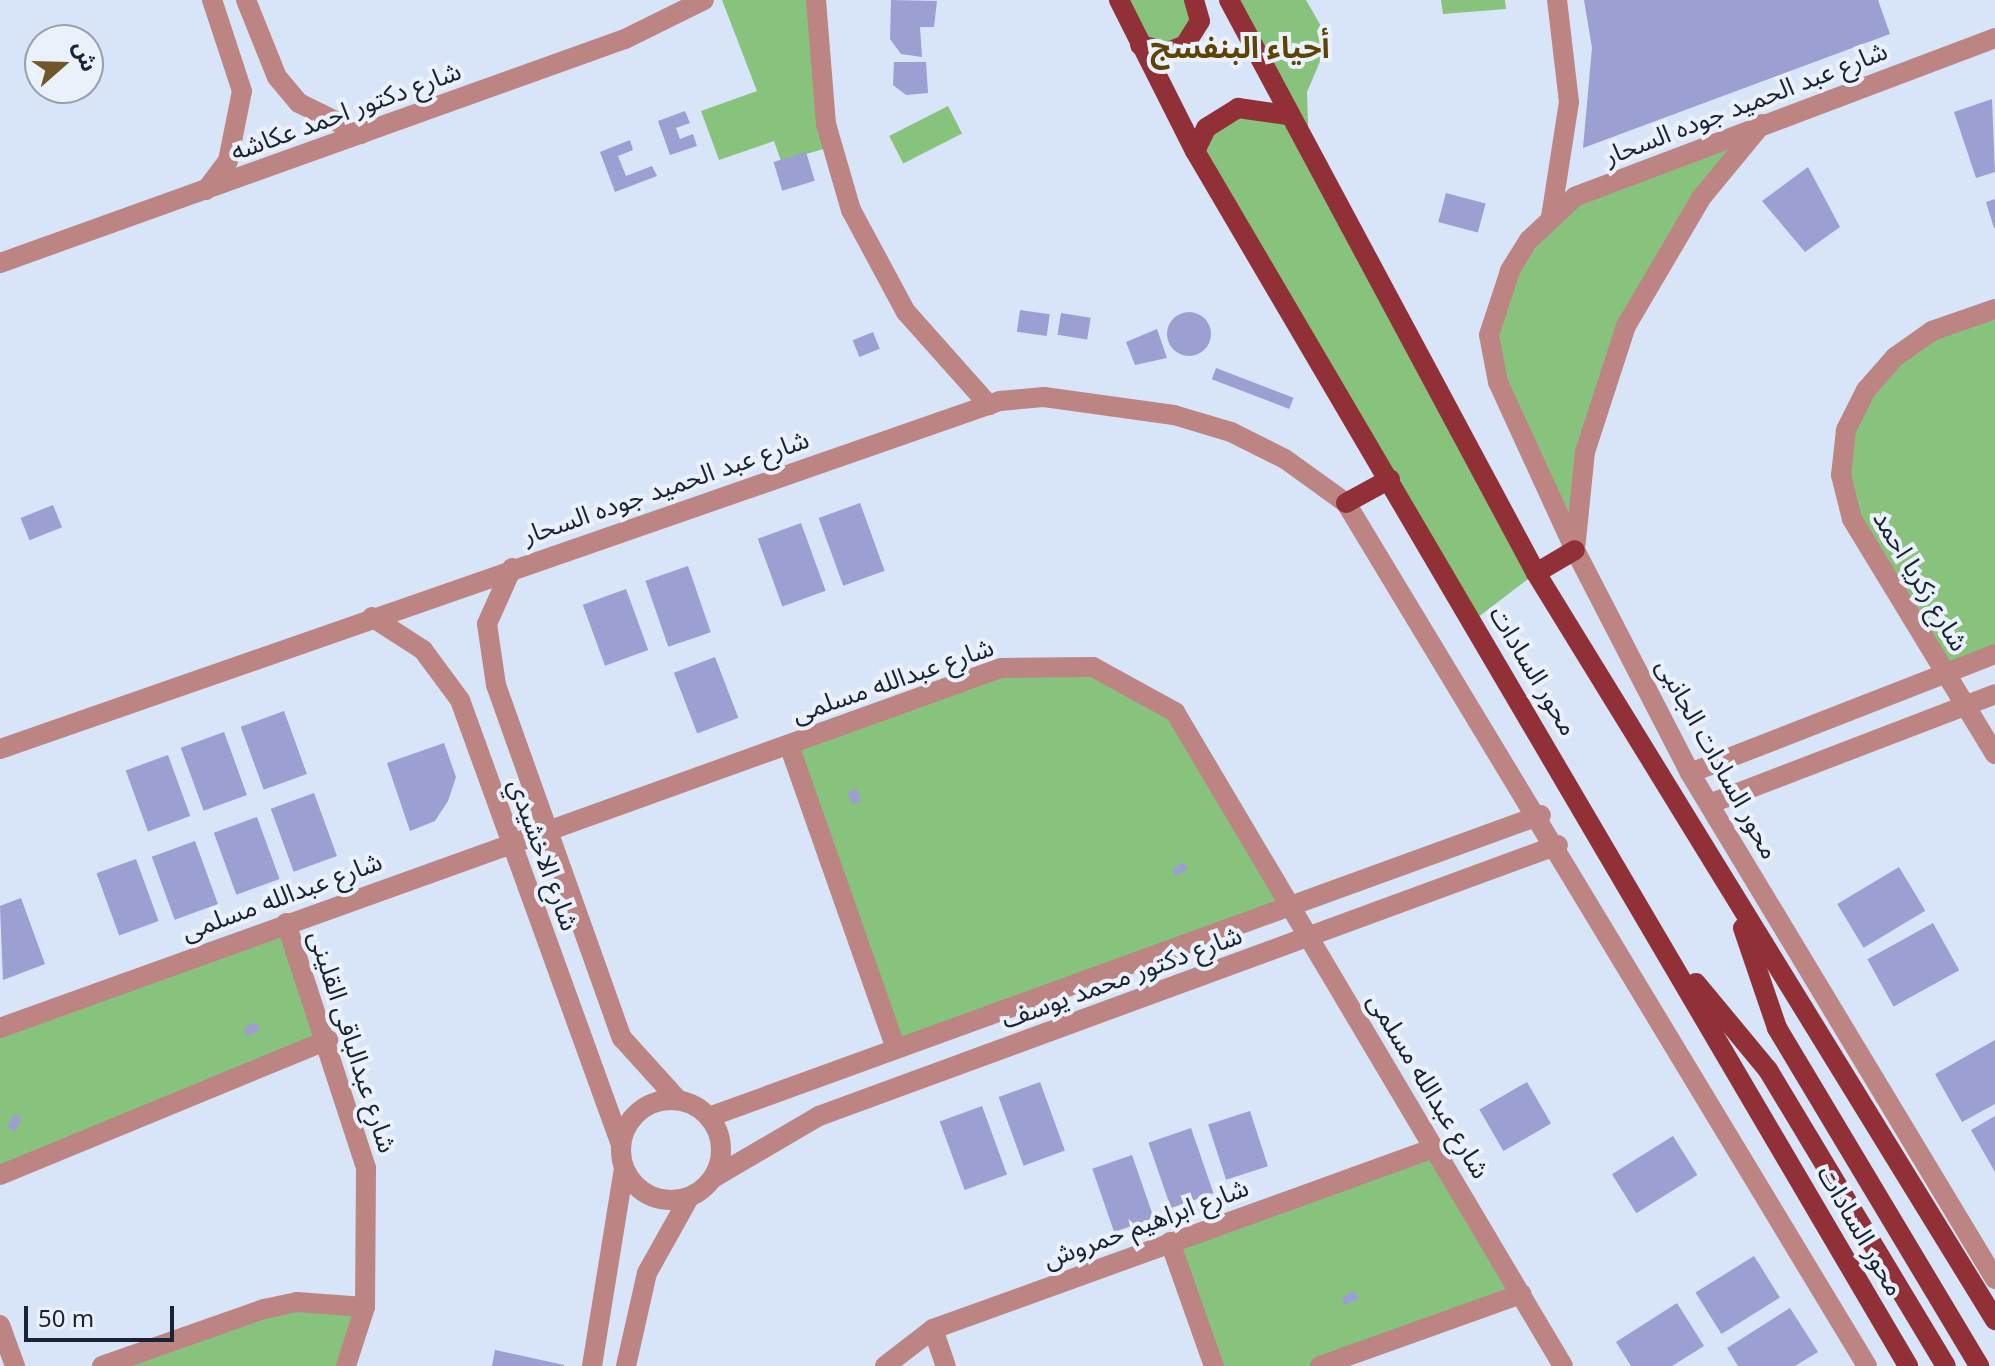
<!DOCTYPE html>
<html>
<head>
<meta charset="utf-8">
<style>
  body { margin:0 }
  #map { position:relative; width:1995px; height:1366px; overflow:hidden; background:#d8e4f8; font-family:Georgia,"Noto Sans Arabic",serif }
  div>[style] { position:absolute }
  .green>* { inset:0; background:#88c37d; transform-origin:0 0 }
  .building>* { inset:0; background:#9b9fd2; transform-origin:0 0 }
  .round { border-radius:50% }
  .minor>* { height:20px; margin:-10px; padding:0 10px; transform-origin:10px; border-radius:10px; background:#bc8584 }
  .minor>.ring { margin:-10px; padding:0; box-sizing:content-box; background:none; border:20px solid #bc8584; border-radius:50% }
  .tertiary>* { height:20px; margin:-10px; padding:0 10px; transform-origin:10px; border-radius:10px; background:#bc8584 }
  .primary>* { height:20px; margin:-10px; padding:0 10px; transform-origin:10px; border-radius:10px; background:#913137 }
  span { translate:-50% -50%; white-space:nowrap; text-align:center; line-height:1.15; -webkit-text-stroke:8px #ebf1fb; paint-order:stroke }
  .street-label { font-size:26px; color:#192335 }
  .quarter-label { font-size:30px; color:#5e4306; font-weight:700 }
  .north { position:absolute; left:24px; top:24px; width:80px; height:80px; box-sizing:border-box; background:#ebf1fb; border:2px solid #979fac; border-radius:50%; rotate:70deg; font-size:22px; font-weight:700; line-height:32px; text-align:center; color:#192335 }
  .north::after { content:''; display:block; margin:auto; width:28px; height:36px; background:#705628; clip-path:polygon(50% 0,100% 100%,50% 72%,0 100%) }
  .scale { position:absolute; left:24px; top:1306px; width:150px; height:36px; box-sizing:border-box; border:4px solid #192335; border-top:0; padding-left:10px; font-size:24px; line-height:28px; white-space:nowrap; color:#192335; -webkit-text-stroke:6px #ebf1fb; paint-order:stroke }
</style>
</head>
<body>
<div id="map">
  <div class="green">
    <i style="clip-path:polygon(722px 0,816px 0,831px 147px,781px 161px,774px 141px,719px 160px,701px 111px,757px 91px)"></i>
    <i style="clip-path:polygon(1119px 0,1194px 0,1200px 21px,1158px 52px)"></i>
    <i style="clip-path:polygon(1229px 0,1306px 0,1329px 40px,1307px 92px,1309px 155px,1536px 573px,1473px 621px,1199px 139px,1215px 119px,1276px 109px)"></i>
    <i style="clip-path:polygon(1441px 0,1505px 0,1506px 9px,1443px 14px)"></i>
    <i style="left:948px;top:106px;width:31px;height:66px;rotate:63deg"></i>
    <i style="clip-path:polygon(1762px 123px,1727px 165px,1613px 356px,1575px 550px,1498px 382px,1491px 318px,1563px 206px)"></i>
    <i style="clip-path:polygon(1995px 309px,1995px 654px,1946px 673px,1852px 519px,1846px 430px,1895px 357px)"></i>
    <i style="clip-path:polygon(1063px 662px,1150px 692px,1293px 908px,896px 1048px,789px 745px,1001px 668px)"></i>
    <i style="clip-path:polygon(286px 923px,328px 1040px,0 1175px,0 1028px)"></i>
    <i style="clip-path:polygon(1434px 1148px,1521px 1294px,1320px 1366px,1214px 1366px,1170px 1242px)"></i>
    <i style="clip-path:polygon(365px 1307px,340px 1366px,102px 1366px,264px 1309px)"></i>
  </div>
  <div class="building">
    <i style="clip-path:polygon(891px 0,937px 1px,934px 27px,920px 27px,922px 57px,901px 54px,890px 39px)"></i>
    <i style="clip-path:polygon(1584px 0,1878px 0,1890px 34px,1583px 148px,1592px 48px)"></i>
    <i style="clip-path:polygon(894px 62px,926px 62px,928px 93px,906px 95px,893px 85px)"></i>
    <i style="clip-path:polygon(1992px 99px,1995px 172px,1976px 178px,1954px 112px)"></i>
    <i style="clip-path:polygon(685px 111px,690px 123px,676px 128px,680px 139px,693px 134px,697px 146px,670px 155px,658px 121px)"></i>
    <i style="clip-path:polygon(630px 140px,633px 150px,618px 156px,626px 176px,652px 166px,657px 176px,615px 192px,600px 152px)"></i>
    <i style="left:806px;top:152px;width:30px;height:34px;rotate:73deg"></i>
    <i style="clip-path:polygon(1808px 167px,1840px 227px,1805px 252px,1762px 201px)"></i>
    <i style="left:1446px;top:193px;width:41px;height:30px;rotate:15deg"></i>
    <i style="clip-path:polygon(1995px 199px,1995px 228px,1994px 228px,1986px 202px)"></i>
    <i style="left:1020px;top:310px;width:30px;height:22px;rotate:8deg"></i>
    <i class="round" style="left:1167px;top:312px;width:44px;height:44px"></i>
    <i style="left:1061px;top:313px;width:30px;height:22px;rotate:9deg"></i>
    <i style="clip-path:polygon(1157px 329px,1167px 358px,1135px 365px,1126px 342px)"></i>
    <i style="left:873px;top:332px;width:18px;height:22px;rotate:68deg"></i>
    <i style="left:1216px;top:368px;width:83px;height:12px;rotate:21deg"></i>
    <i style="left:860px;top:503px;width:72px;height:44px;rotate:70deg"></i>
    <i style="left:53px;top:505px;width:24px;height:35px;rotate:68deg"></i>
    <i style="left:801px;top:523px;width:72px;height:46px;rotate:70deg"></i>
    <i style="left:688px;top:566px;width:70px;height:45px;rotate:71deg"></i>
    <i style="left:626px;top:589px;width:65px;height:46px;rotate:70deg"></i>
    <i style="left:715px;top:657px;width:65px;height:44px;rotate:69deg"></i>
    <i style="left:284px;top:711px;width:67px;height:46px;rotate:70deg"></i>
    <i style="left:224px;top:732px;width:67px;height:46px;rotate:70deg"></i>
    <i style="clip-path:polygon(444px 743px,456px 777px,448px 801px,435px 821px,410px 831px,387px 763px)"></i>
    <i style="left:168px;top:755px;width:65px;height:45px;rotate:70deg"></i>
    <i style="left:857px;top:789px;width:13px;height:10px;rotate:72deg"></i>
    <i style="left:314px;top:793px;width:67px;height:46px;rotate:70deg"></i>
    <i style="left:257px;top:817px;width:66px;height:46px;rotate:70deg"></i>
    <i style="left:195px;top:841px;width:67px;height:46px;rotate:70deg"></i>
    <i style="left:136px;top:859px;width:66px;height:42px;rotate:70deg"></i>
    <i style="left:1184px;top:862px;width:8px;height:14px;rotate:60deg"></i>
    <i style="left:1899px;top:867px;width:51px;height:72px;rotate:59deg"></i>
    <i style="clip-path:polygon(21px 898px,45px 964px,3px 980px,0 906px)"></i>
    <i style="left:1933px;top:923px;width:54px;height:75px;rotate:61deg"></i>
    <i style="left:256px;top:1022px;width:9px;height:14px;rotate:63deg"></i>
    <i style="clip-path:polygon(1995px 1040px,1995px 1104px,1962px 1122px,1935px 1074px)"></i>
    <i style="left:1040px;top:1082px;width:73px;height:44px;rotate:70deg"></i>
    <i style="left:1527px;top:1082px;width:48px;height:55px;rotate:60deg"></i>
    <i style="left:982px;top:1106px;width:73px;height:45px;rotate:70deg"></i>
    <i style="left:1250px;top:1111px;width:58px;height:44px;rotate:72deg"></i>
    <i style="left:14px;top:1114px;width:9px;height:15px;rotate:27deg"></i>
    <i style="clip-path:polygon(1995px 1116px,1995px 1172px,1971px 1130px)"></i>
    <i style="left:1191px;top:1128px;width:69px;height:45px;rotate:71deg"></i>
    <i style="left:1673px;top:1136px;width:46px;height:72px;rotate:58deg"></i>
    <i style="left:1132px;top:1155px;width:67px;height:42px;rotate:71deg"></i>
    <i style="left:1754px;top:1256px;width:49px;height:69px;rotate:58deg"></i>
    <i style="clip-path:polygon(1355px 1291px,1359px 1299px,1344px 1305px,1342px 1297px)"></i>
    <i style="clip-path:polygon(1677px 1303px,1704px 1346px,1672px 1366px,1631px 1366px,1616px 1342px)"></i>
    <i style="clip-path:polygon(1790px 1308px,1818px 1352px,1795px 1366px,1738px 1366px,1727px 1348px)"></i>
    <i style="clip-path:polygon(495px 1350px,564px 1365px,564px 1366px,492px 1366px)"></i>
  </div>
  <div class="minor">
    <i style="left:246px;top:0;width:83px;rotate:68.1deg"></i>
    <i style="left:277px;top:77px;width:34px;rotate:50deg"></i>
    <i style="left:299px;top:103px;width:70px;rotate:26.2deg"></i>
    <i style="left:206px;top:190px;width:36px;rotate:-53deg"></i>
    <i style="left:228px;top:161px;width:71px;rotate:-78.7deg"></i>
    <i style="left:242px;top:91px;width:96px;rotate:-108.2deg"></i>
    <i style="left:1995px;top:309px;width:67px;rotate:160.8deg"></i>
    <i style="left:1932px;top:331px;width:45px;rotate:144.9deg"></i>
    <i style="left:1895px;top:357px;width:44px;rotate:131.3deg"></i>
    <i style="left:1866px;top:390px;width:45px;rotate:116.6deg"></i>
    <i style="left:1846px;top:430px;width:45px;rotate:96.3deg"></i>
    <i style="left:1841px;top:475px;width:45px;rotate:76deg"></i>
    <i style="left:1852px;top:519px;width:275px;rotate:58.7deg"></i>
    <i style="left:1575px;top:550px;width:99px;rotate:-84.2deg"></i>
    <i style="left:1585px;top:452px;width:133px;rotate:-72deg"></i>
    <i style="left:1626px;top:326px;width:148px;rotate:-59.6deg"></i>
    <i style="left:1701px;top:198px;width:96px;rotate:-50.5deg"></i>
    <i style="left:512px;top:568px;width:61px;rotate:114.1deg"></i>
    <i style="left:487px;top:624px;width:62px;rotate:81.6deg"></i>
    <i style="left:496px;top:685px;width:375px;rotate:70.4deg"></i>
    <i style="left:622px;top:1038px;width:84px;rotate:47.9deg"></i>
    <i style="left:372px;top:617px;width:61px;rotate:32.9deg"></i>
    <i style="left:423px;top:650px;width:62px;rotate:53.5deg"></i>
    <i style="left:460px;top:700px;width:471px;rotate:70.1deg"></i>
    <i style="left:789px;top:745px;width:321px;rotate:70.6deg"></i>
    <i style="left:1690px;top:773px;width:327px;rotate:-21.3deg"></i>
    <i style="left:1709px;top:804px;width:306px;rotate:-21deg"></i>
    <i style="left:286px;top:923px;width:258px;rotate:71.9deg"></i>
    <i style="left:366px;top:1168px;width:139px;rotate:90.4deg"></i>
    <i style="left:365px;top:1307px;width:62px;rotate:107.9deg"></i>
    <i style="left:0;top:1028px;width:1064px;rotate:-19.78deg"></i>
    <i style="left:1001px;top:668px;width:92px;rotate:-0.6deg"></i>
    <i style="left:1093px;top:667px;width:94px;rotate:28.8deg"></i>
    <i style="left:1175px;top:712px;width:760px;rotate:59.32deg"></i>
    <i class="ring" style="left:621px;top:1100px;width:80px;height:80px"></i>
    <i style="left:709px;top:1117px;width:885px;rotate:-19.95deg"></i>
    <i style="left:0;top:1175px;width:355px;rotate:-22.4deg"></i>
    <i style="left:713px;top:1178px;width:123px;rotate:-30.3deg"></i>
    <i style="left:819px;top:1116px;width:787px;rotate:-20.14deg"></i>
    <i style="left:1170px;top:1242px;width:132px;rotate:70.5deg"></i>
    <i style="left:0;top:1325px;width:44px;rotate:69.9deg"></i>
    <i style="left:933px;top:1329px;width:39px;rotate:71deg"></i>
    <i style="left:102px;top:1366px;width:172px;rotate:-19.4deg"></i>
    <i style="left:264px;top:1309px;width:34px;rotate:-12deg"></i>
    <i style="left:297px;top:1302px;width:68px;rotate:4.2deg"></i>
    <i style="left:592px;top:1366px;width:200px;rotate:-80.8deg"></i>
    <i style="left:626px;top:1366px;width:95px;rotate:-77.3deg"></i>
    <i style="left:647px;top:1273px;width:86px;rotate:-60.8deg"></i>
    <i style="left:885px;top:1366px;width:61px;rotate:-37.6deg"></i>
    <i style="left:933px;top:1329px;width:533px;rotate:-19.86deg"></i>
    <i style="left:1320px;top:1366px;width:214px;rotate:-19.7deg"></i>
  </div>
  <div class="tertiary">
    <i style="left:816px;top:0;width:124px;rotate:85.4deg"></i>
    <i style="left:826px;top:124px;width:90px;rotate:73.8deg"></i>
    <i style="left:851px;top:210px;width:116px;rotate:61.7deg"></i>
    <i style="left:906px;top:312px;width:125px;rotate:48.3deg"></i>
    <i style="left:1995px;top:38px;width:449px;rotate:159.3deg"></i>
    <i style="left:1575px;top:197px;width:63px;rotate:136.9deg"></i>
    <i style="left:1529px;top:240px;width:36px;rotate:122deg"></i>
    <i style="left:1510px;top:271px;width:67px;rotate:108.2deg"></i>
    <i style="left:1489px;top:335px;width:48px;rotate:79.2deg"></i>
    <i style="left:1498px;top:382px;width:185px;rotate:65.4deg"></i>
    <i style="left:1575px;top:550px;width:251px;rotate:62.7deg"></i>
    <i style="left:1690px;top:773px;width:591px;rotate:58.92deg"></i>
    <i style="left:1551px;top:217px;width:116px;rotate:-81.1deg"></i>
    <i style="left:1569px;top:102px;width:103px;rotate:-96.7deg"></i>
    <i style="left:0;top:263px;width:664px;rotate:-19.72deg"></i>
    <i style="left:625px;top:39px;width:88px;rotate:-26.3deg"></i>
    <i style="left:0;top:749px;width:1059px;rotate:-19.19deg"></i>
    <i style="left:1000px;top:401px;width:44px;rotate:-5.2deg"></i>
    <i style="left:1044px;top:397px;width:131px;rotate:7.9deg"></i>
    <i style="left:1174px;top:415px;width:59px;rotate:16.6deg"></i>
    <i style="left:1231px;top:432px;width:60px;rotate:26.6deg"></i>
    <i style="left:1285px;top:459px;width:75px;rotate:35.8deg"></i>
    <i style="left:1346px;top:503px;width:1008px;rotate:58.88deg"></i>
  </div>
  <div class="primary">
    <i style="left:1119px;top:0;width:169px;rotate:63.3deg"></i>
    <i style="left:1195px;top:151px;width:1409px;rotate:59.59deg"></i>
    <i style="left:1229px;top:0;width:650px;rotate:61.82deg"></i>
    <i style="left:1536px;top:573px;width:877px;rotate:58.43deg"></i>
    <i style="left:1140px;top:45px;width:29px;rotate:14deg"></i>
    <i style="left:1168px;top:52px;width:18px;rotate:-22deg"></i>
    <i style="left:1185px;top:45px;width:28px;rotate:-58deg"></i>
    <i style="left:1200px;top:21px;width:22px;rotate:-106deg"></i>
    <i style="left:1195px;top:151px;width:25px;rotate:-64deg"></i>
    <i style="left:1206px;top:128px;width:38px;rotate:-32deg"></i>
    <i style="left:1238px;top:108px;width:49px;rotate:8.1deg"></i>
    <i style="left:1346px;top:503px;width:50px;rotate:-28.6deg"></i>
    <i style="left:1536px;top:573px;width:45px;rotate:-30.5deg"></i>
    <i style="left:1743px;top:928px;width:106px;rotate:71.2deg"></i>
    <i style="left:1777px;top:1028px;width:394px;rotate:59.1deg"></i>
    <i style="left:1696px;top:983px;width:113px;rotate:50.4deg"></i>
    <i style="left:1768px;top:1070px;width:345px;rotate:59deg"></i>
  </div>
  <div class="street-label">
    <span style="left:1746px;top:104px;rotate:-21deg">شارع عبد الحميد جوده السحار</span>
    <span style="left:346px;top:112px;rotate:-20deg">شارع دكتور احمد عكاشه</span>
    <span style="left:666px;top:488px;rotate:-19deg">شارع عبد الحميد جوده السحار</span>
    <span style="left:1920px;top:581px;rotate:59deg">شارع زكريا احمد</span>
    <span style="left:1533px;top:671px;rotate:59deg">محور السادات</span>
    <span style="left:893px;top:681px;rotate:-19deg">شارع عبدالله مسلمى</span>
    <span style="left:1717px;top:759px;rotate:61deg">محور السادات الجانبى</span>
    <span style="left:543px;top:855px;rotate:70deg">شارع الاخشيدي</span>
    <span style="left:282px;top:897px;rotate:-20deg">شارع عبدالله مسلمى</span>
    <span style="left:1122px;top:978px;rotate:-20deg">شارع دكتور محمد يوسف</span>
    <span style="left:352px;top:1042px;rotate:72deg">شارع عبدالباقى القلينى</span>
    <span style="left:1428px;top:1086px;rotate:59deg">شارع عبدالله مسلمى</span>
    <span style="left:1146px;top:1224px;rotate:-20deg">شارع ابراهيم حمروش</span>
    <span style="left:1860px;top:1231px;rotate:60deg">محور السادات</span>
  </div>
  <div class="quarter-label">
    <span style="left:1240px;top:49px">أحياء البنفسج</span>
  </div>
  <div class="north">ش</div>
  <div class="scale">50 m</div>
</div>
</body>
</html>
